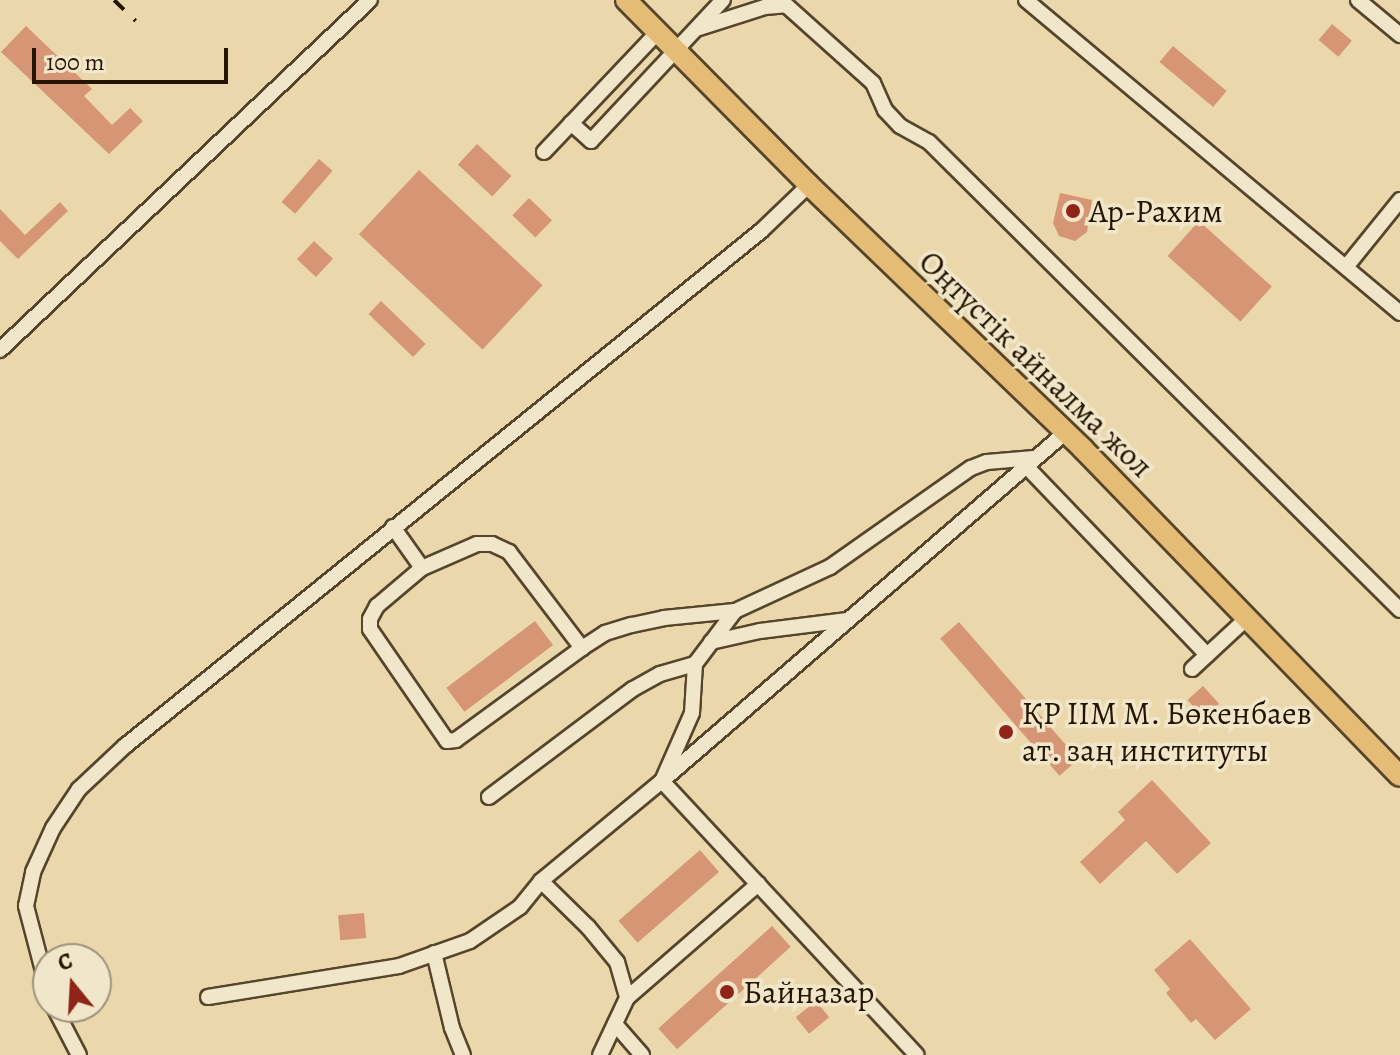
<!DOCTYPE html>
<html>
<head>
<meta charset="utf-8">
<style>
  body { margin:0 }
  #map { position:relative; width:1400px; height:1055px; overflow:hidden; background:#ead8ac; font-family:Alegreya,serif }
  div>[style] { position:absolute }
  .building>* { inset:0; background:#d69675; transform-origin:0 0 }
  .roads { filter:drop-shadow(2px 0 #56452b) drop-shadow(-2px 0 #56452b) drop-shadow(0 2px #56452b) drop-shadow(0 -2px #56452b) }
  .minor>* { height:14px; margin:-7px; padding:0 7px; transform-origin:7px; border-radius:7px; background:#f1e6c9 }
  .highway>* { height:20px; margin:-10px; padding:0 10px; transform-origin:10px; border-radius:10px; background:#e5bc76 }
  .rail>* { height:4px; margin-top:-2px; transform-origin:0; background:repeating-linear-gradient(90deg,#251400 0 14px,transparent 0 28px) }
  .dots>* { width:22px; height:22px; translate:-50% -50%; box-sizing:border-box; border:4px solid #f1e6c9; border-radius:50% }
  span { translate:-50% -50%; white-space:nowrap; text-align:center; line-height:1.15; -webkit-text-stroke:7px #f1e6c9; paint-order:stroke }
  .poi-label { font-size:32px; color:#251400 }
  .left { translate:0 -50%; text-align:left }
  .street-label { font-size:32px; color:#251400 }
  .north { position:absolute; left:32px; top:943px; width:80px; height:80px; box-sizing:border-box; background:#f1e6c9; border:2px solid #9f9279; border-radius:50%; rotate:342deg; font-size:22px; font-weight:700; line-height:32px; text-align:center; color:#251400 }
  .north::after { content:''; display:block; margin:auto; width:28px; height:36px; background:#8f2418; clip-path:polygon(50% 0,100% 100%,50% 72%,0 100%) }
  .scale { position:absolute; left:32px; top:48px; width:196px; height:36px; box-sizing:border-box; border:4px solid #251400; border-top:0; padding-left:10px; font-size:24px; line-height:28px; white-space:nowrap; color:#251400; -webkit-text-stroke:6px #f1e6c9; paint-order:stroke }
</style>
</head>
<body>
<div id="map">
  <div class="building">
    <i style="left:1332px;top:24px;width:26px;height:21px;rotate:40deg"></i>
    <i style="clip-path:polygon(26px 26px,92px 89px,84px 96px,112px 125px,130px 108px,143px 121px,109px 154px,1px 52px)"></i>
    <i style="left:1173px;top:46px;width:70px;height:21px;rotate:40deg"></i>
    <i style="left:477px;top:144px;width:47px;height:28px;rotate:43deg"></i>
    <i style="left:319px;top:159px;width:18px;height:57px;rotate:41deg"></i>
    <i style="left:419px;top:170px;width:169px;height:88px;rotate:43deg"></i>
    <i style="clip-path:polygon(1060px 193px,1092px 200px,1087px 232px,1075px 241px,1059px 236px,1053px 223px)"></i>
    <i style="left:529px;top:198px;width:32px;height:24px;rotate:44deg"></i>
    <i style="clip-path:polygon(60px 202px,68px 211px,18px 259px,0 241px,0 209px,25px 235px)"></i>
    <i style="left:1199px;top:221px;width:98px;height:47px;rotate:42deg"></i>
    <i style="left:314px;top:241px;width:26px;height:25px;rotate:43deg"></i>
    <i style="left:381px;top:301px;width:62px;height:18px;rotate:44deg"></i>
    <i style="left:535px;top:621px;width:30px;height:111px;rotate:53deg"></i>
    <i style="left:959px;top:622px;width:182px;height:25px;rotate:49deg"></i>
    <i style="left:1203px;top:686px;width:24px;height:21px;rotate:48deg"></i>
    <i style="clip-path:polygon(1152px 780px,1211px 843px,1177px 874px,1146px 841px,1100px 884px,1080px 862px,1125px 820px,1118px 812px)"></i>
    <i style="left:700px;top:850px;width:29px;height:108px;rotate:49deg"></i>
    <i style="left:364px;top:913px;width:25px;height:26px;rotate:85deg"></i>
    <i style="left:772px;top:926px;width:28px;height:153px;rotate:48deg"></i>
    <i style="clip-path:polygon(1190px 939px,1251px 1009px,1215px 1040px,1196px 1019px,1191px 1023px,1166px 993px,1170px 989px,1154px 970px)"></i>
    <i style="left:816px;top:1001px;width:21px;height:26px;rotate:51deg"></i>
  </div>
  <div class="roads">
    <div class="minor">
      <i style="left:1026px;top:0;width:488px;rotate:39.9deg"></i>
      <i style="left:1358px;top:0;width:55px;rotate:39.8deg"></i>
      <i style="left:699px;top:28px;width:69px;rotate:-17.7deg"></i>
      <i style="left:765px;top:7px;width:21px;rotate:-5deg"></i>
      <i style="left:786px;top:5px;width:117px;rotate:41.9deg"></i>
      <i style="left:873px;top:83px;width:30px;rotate:66deg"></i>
      <i style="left:885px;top:110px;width:22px;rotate:47deg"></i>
      <i style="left:900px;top:126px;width:33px;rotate:29deg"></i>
      <i style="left:929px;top:142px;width:664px;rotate:44.82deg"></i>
      <i style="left:571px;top:123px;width:27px;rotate:42deg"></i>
      <i style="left:591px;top:141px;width:193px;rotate:-46.9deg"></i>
      <i style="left:544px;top:152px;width:167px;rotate:-46.5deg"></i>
      <i style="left:1346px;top:267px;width:86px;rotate:-51.1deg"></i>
      <i style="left:0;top:350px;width:509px;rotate:-43.41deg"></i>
      <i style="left:1025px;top:465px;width:263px;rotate:46.2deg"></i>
      <i style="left:393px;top:527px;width:50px;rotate:54.7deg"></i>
      <i style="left:477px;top:544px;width:15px"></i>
      <i style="left:492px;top:544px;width:19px;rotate:25deg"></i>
      <i style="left:509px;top:552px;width:121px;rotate:52.8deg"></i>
      <i style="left:582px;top:648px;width:156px;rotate:143.9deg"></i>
      <i style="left:456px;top:740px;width:9px;rotate:174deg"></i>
      <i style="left:447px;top:741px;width:136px;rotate:-124.5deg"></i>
      <i style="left:370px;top:629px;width:10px;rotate:-90deg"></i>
      <i style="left:370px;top:619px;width:15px;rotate:-62deg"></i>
      <i style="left:377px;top:606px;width:59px;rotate:-40.2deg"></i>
      <i style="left:422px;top:568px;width:60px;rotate:-23.6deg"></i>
      <i style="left:711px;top:642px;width:50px;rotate:-12.7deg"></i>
      <i style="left:760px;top:631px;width:88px;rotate:-7.2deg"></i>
      <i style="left:582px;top:648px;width:27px;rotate:-33deg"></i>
      <i style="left:605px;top:633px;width:28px;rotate:-17deg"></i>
      <i style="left:632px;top:625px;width:33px;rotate:-12deg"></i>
      <i style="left:664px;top:618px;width:71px;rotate:-5.6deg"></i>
      <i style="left:695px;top:664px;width:49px;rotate:93.5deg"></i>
      <i style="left:692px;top:713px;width:74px;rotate:113.8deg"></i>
      <i style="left:662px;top:781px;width:374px;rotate:47.1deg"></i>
      <i style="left:1192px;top:669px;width:75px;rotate:-42.8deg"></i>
      <i style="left:489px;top:797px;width:180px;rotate:-36.9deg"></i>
      <i style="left:633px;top:689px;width:31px;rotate:-29deg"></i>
      <i style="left:660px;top:674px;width:36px;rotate:-16deg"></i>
      <i style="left:695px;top:664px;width:66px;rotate:-53deg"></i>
      <i style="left:735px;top:611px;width:105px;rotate:-24.9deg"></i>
      <i style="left:830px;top:567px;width:172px;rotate:-35.1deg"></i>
      <i style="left:971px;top:468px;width:17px;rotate:-21deg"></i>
      <i style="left:987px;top:462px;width:47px;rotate:-4.9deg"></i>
      <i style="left:541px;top:881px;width:66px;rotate:44.4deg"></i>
      <i style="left:588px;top:927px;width:45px;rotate:50.4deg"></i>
      <i style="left:617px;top:962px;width:37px;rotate:74deg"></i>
      <i style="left:627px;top:998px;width:63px;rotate:115.3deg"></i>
      <i style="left:434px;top:953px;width:77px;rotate:76.5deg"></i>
      <i style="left:452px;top:1028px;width:29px;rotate:68deg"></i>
      <i style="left:48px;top:990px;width:87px;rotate:-104.7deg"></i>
      <i style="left:26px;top:906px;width:35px;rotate:-78deg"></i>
      <i style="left:33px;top:872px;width:48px;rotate:-65.6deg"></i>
      <i style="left:53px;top:828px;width:47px;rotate:-56.3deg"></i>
      <i style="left:79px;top:789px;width:63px;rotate:-43.1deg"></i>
      <i style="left:125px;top:746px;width:818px;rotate:-39deg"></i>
      <i style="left:761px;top:231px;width:66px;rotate:-43.8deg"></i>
      <i style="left:208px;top:997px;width:193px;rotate:-9.2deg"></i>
      <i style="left:399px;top:966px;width:75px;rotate:-19.4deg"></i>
      <i style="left:470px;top:941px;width:60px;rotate:-34.2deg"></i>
      <i style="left:520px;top:907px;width:33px;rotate:-51deg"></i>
      <i style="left:541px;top:881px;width:157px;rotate:-39.6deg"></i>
      <i style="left:662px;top:781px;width:534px;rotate:-40.82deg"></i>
      <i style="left:627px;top:998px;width:174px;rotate:-41deg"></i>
      <i style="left:54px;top:1007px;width:54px;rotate:62.5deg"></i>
      <i style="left:615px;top:1024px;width:41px;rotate:48.9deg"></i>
    </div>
    <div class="highway">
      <i style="left:626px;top:0;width:260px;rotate:45.3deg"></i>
      <i style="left:809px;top:185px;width:380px;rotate:43.9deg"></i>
      <i style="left:1083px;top:449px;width:455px;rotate:45.9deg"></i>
    </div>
  </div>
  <div class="rail">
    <i style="left:114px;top:0;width:30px;rotate:44deg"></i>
  </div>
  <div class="dots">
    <i style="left:1073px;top:211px;background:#8f2418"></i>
    <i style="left:1006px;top:732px;background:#8f2418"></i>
    <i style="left:727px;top:992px;background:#8f2418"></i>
  </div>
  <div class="poi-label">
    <span class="left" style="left:1089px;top:211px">Ар-Рахим</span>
    <span class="left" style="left:1022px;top:732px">ҚР ІІМ М. Бөкенбаев<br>ат. заң институты</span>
    <span class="left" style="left:743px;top:992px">Байназар</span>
  </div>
  <div class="street-label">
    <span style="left:1036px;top:364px;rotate:44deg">Оңтүстік айналма жол</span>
  </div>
  <div class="north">С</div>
  <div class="scale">100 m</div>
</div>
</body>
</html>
